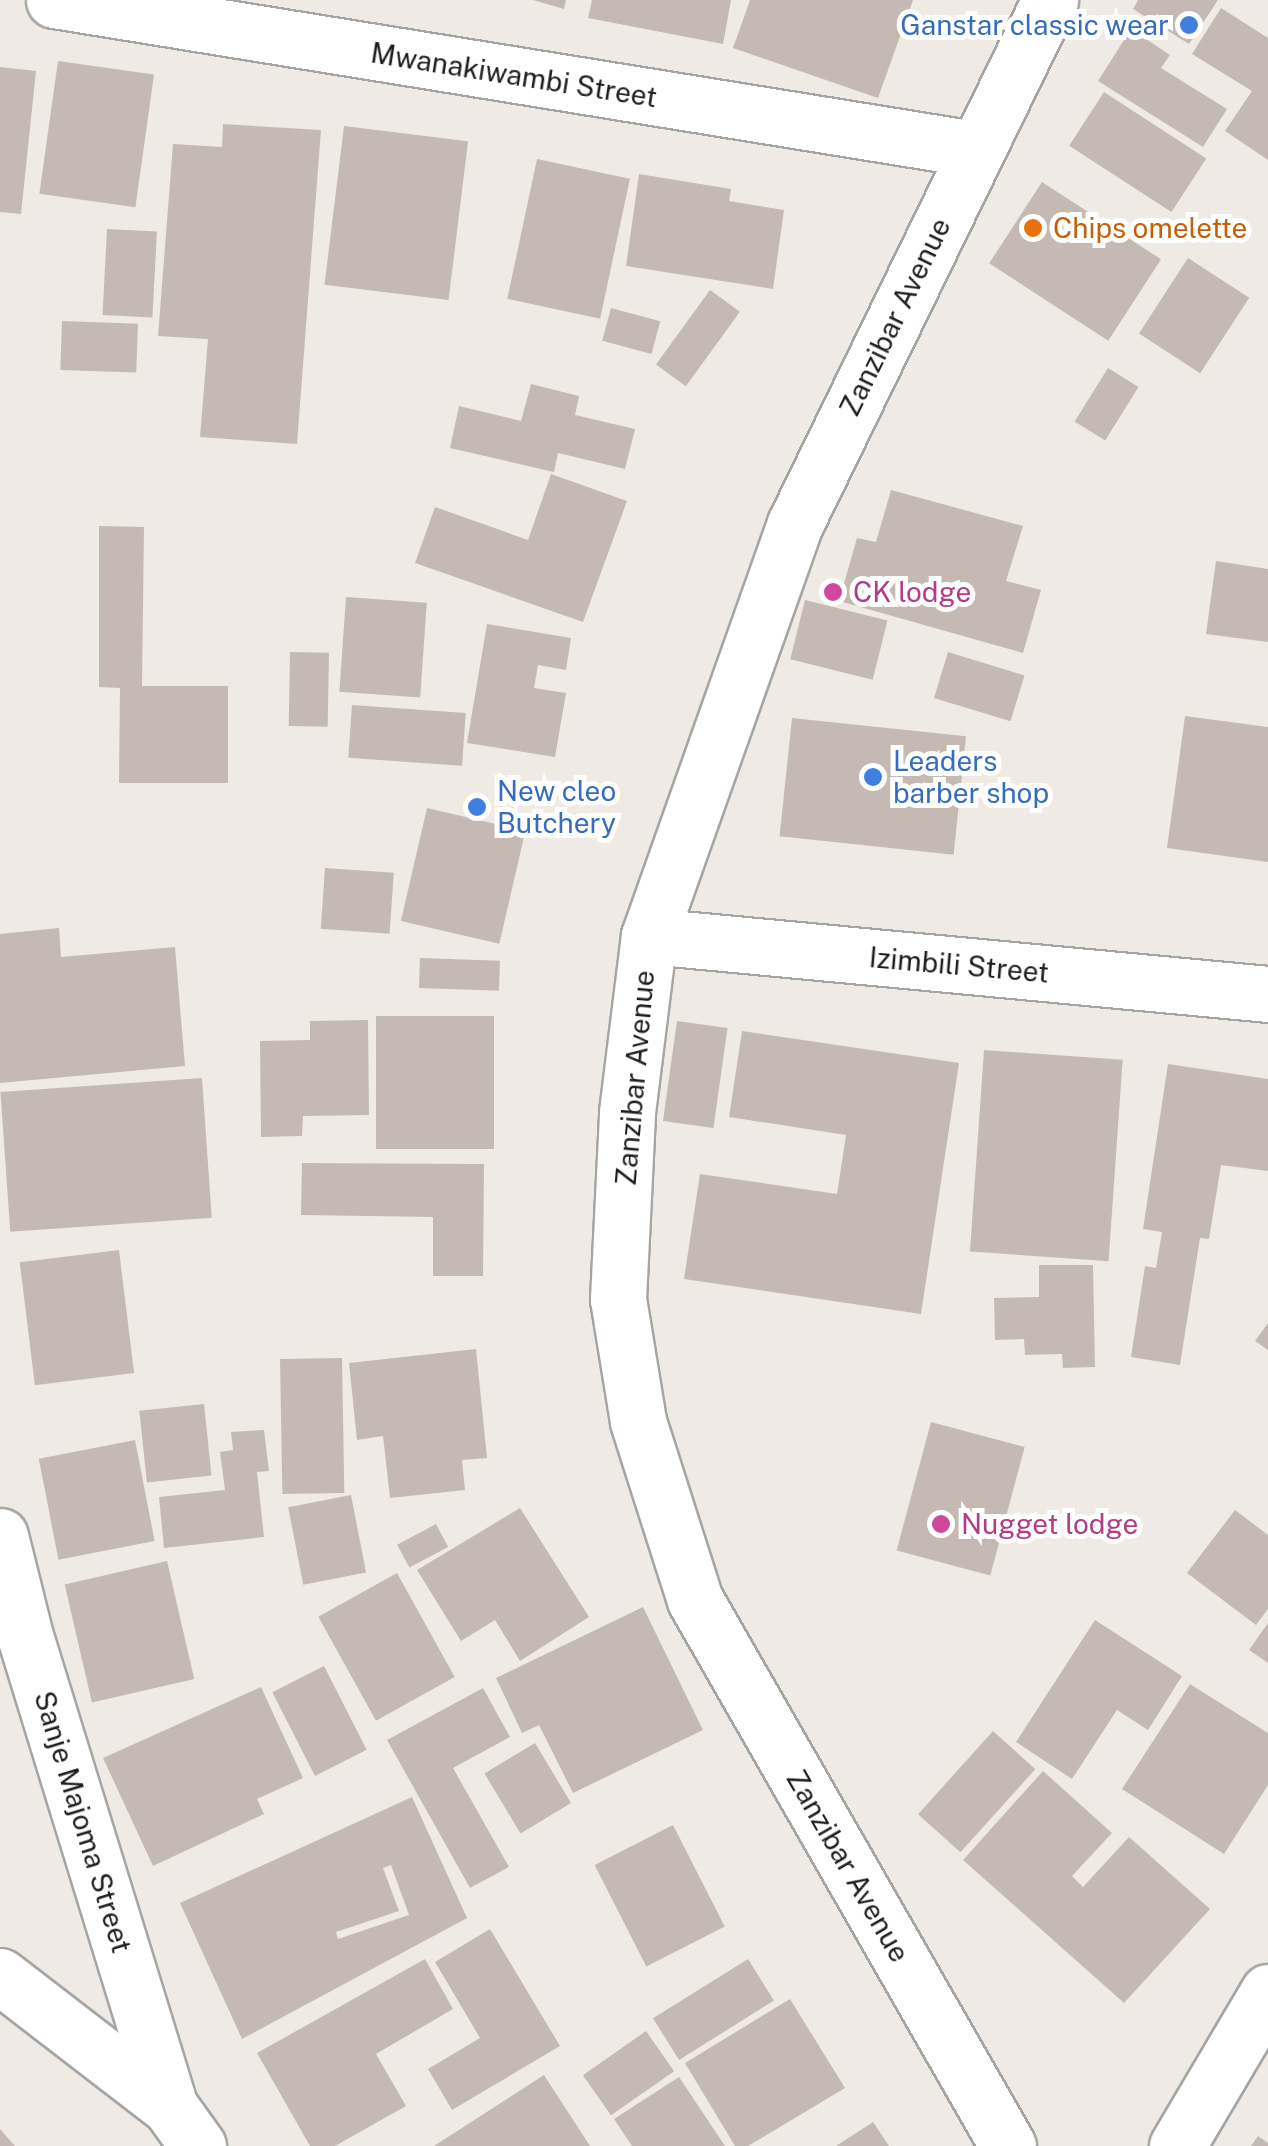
<!DOCTYPE html>
<html>
<head>
<meta charset="utf-8">
<style>
  body { margin:0 }
  #map { position:relative; width:1268px; height:2146px; overflow:hidden; background:#efebe4; font-family:"Public Sans",sans-serif }
  div>[style] { position:absolute }
  .building>* { inset:0; background:#c4bab3; transform-origin:0 0 }
  .roads { filter:drop-shadow(2px 0 #a5a5a5) drop-shadow(-2px 0 #a5a5a5) drop-shadow(0 2px #a5a5a5) drop-shadow(0 -2px #a5a5a5) }
  .minor>* { height:55px; margin:-27.5px; padding:0 27.5px; transform-origin:27.5px; border-radius:27.5px; background:#fff }
  .dots>* { width:28px; height:28px; translate:-50% -50%; box-sizing:border-box; border:5px solid #fff; border-radius:50% }
  span { translate:-50% -50%; white-space:nowrap; text-align:center; line-height:1.15; -webkit-text-stroke:10px #fff; paint-order:stroke }
  .shop-label { font-size:28px; color:#366cbe }
  .right { translate:-100% -50%; text-align:right }
  .left { translate:0 -50%; text-align:left }
  .street-label { font-size:28px; color:#1e1e1e }
  .food-label { font-size:28px; color:#c56008 }
  .hotel-label { font-size:28px; color:#b23c85 }
</style>
</head>
<body>
<div id="map">
  <div class="building">
    <i style="clip-path:polygon(533px 0,566px 0,564px 9px)"></i>
    <i style="clip-path:polygon(592px 0,731px 0,723px 44px,588px 18px)"></i>
    <i style="clip-path:polygon(750px 0,913px 0,878px 98px,733px 48px)"></i>
    <i style="clip-path:polygon(1138px 0,1218px 0,1189px 44px,1133px 9px)"></i>
    <i style="clip-path:polygon(1221px 8px,1268px 38px,1268px 160px,1225px 131px,1252px 91px,1192px 54px)"></i>
    <i style="clip-path:polygon(1131px 29px,1170px 55px,1161px 68px,1227px 109px,1203px 147px,1098px 81px)"></i>
    <i style="left:58px;top:61px;width:97px;height:134px;rotate:8deg"></i>
    <i style="clip-path:polygon(0 67px,36px 71px,21px 214px,0 212px)"></i>
    <i style="left:1104px;top:92px;width:122px;height:64px;rotate:33deg"></i>
    <i style="clip-path:polygon(223px 124px,321px 130px,297px 444px,200px 437px,208px 339px,158px 336px,173px 144px,222px 147px)"></i>
    <i style="left:344px;top:126px;width:125px;height:160px;rotate:7deg"></i>
    <i style="left:537px;top:159px;width:95px;height:143px;rotate:12deg"></i>
    <i style="clip-path:polygon(639px 174px,731px 189px,729px 201px,784px 210px,773px 289px,626px 266px)"></i>
    <i style="left:1042px;top:182px;width:142px;height:97px;rotate:33deg"></i>
    <i style="left:107px;top:229px;width:50px;height:86px;rotate:3deg"></i>
    <i style="left:1188px;top:258px;width:73px;height:90px;rotate:33deg"></i>
    <i style="left:710px;top:290px;width:37px;height:92px;rotate:36deg"></i>
    <i style="left:611px;top:308px;width:51px;height:34px;rotate:15deg"></i>
    <i style="left:62px;top:321px;width:76px;height:49px;rotate:2deg"></i>
    <i style="left:1108px;top:368px;width:36px;height:63px;rotate:32deg"></i>
    <i style="clip-path:polygon(531px 384px,579px 396px,575px 415px,635px 429px,625px 469px,558px 453px,554px 472px,450px 448px,459px 406px,521px 421px)"></i>
    <i style="clip-path:polygon(551px 474px,627px 501px,583px 622px,415px 563px,435px 507px,528px 540px)"></i>
    <i style="clip-path:polygon(891px 490px,1023px 526px,1006px 581px,1041px 590px,1023px 653px,839px 601px,857px 538px,876px 542px)"></i>
    <i style="clip-path:polygon(99px 526px,144px 527px,142px 686px,228px 686px,228px 783px,119px 783px,120px 688px,99px 687px)"></i>
    <i style="clip-path:polygon(1216px 561px,1268px 569px,1268px 642px,1206px 634px)"></i>
    <i style="left:346px;top:597px;width:81px;height:95px;rotate:4deg"></i>
    <i style="left:805px;top:600px;width:85px;height:61px;rotate:14deg"></i>
    <i style="clip-path:polygon(487px 624px,571px 638px,566px 670px,538px 665px,534px 688px,566px 693px,555px 757px,467px 743px)"></i>
    <i style="left:290px;top:652px;width:39px;height:74px;rotate:1deg"></i>
    <i style="left:948px;top:652px;width:80px;height:48px;rotate:17deg"></i>
    <i style="left:352px;top:705px;width:114px;height:53px;rotate:4deg"></i>
    <i style="clip-path:polygon(1185px 716px,1268px 727px,1268px 862px,1167px 848px)"></i>
    <i style="left:792px;top:718px;width:175px;height:119px;rotate:6deg"></i>
    <i style="left:427px;top:808px;width:101px;height:116px;rotate:13deg"></i>
    <i style="left:325px;top:868px;width:69px;height:61px;rotate:4deg"></i>
    <i style="clip-path:polygon(59px 928px,61px 957px,175px 947px,185px 1066px,0 1083px,0 934px)"></i>
    <i style="left:420px;top:958px;width:80px;height:30px;rotate:2deg"></i>
    <i style="left:376px;top:1016px;width:118px;height:133px"></i>
    <i style="clip-path:polygon(368px 1020px,369px 1115px,303px 1116px,302px 1136px,261px 1137px,260px 1041px,310px 1040px,310px 1021px)"></i>
    <i style="left:677px;top:1021px;width:51px;height:101px;rotate:8deg"></i>
    <i style="clip-path:polygon(742px 1031px,959px 1063px,921px 1314px,684px 1279px,700px 1174px,837px 1194px,846px 1135px,729px 1117px)"></i>
    <i style="left:984px;top:1050px;width:139px;height:202px;rotate:4deg"></i>
    <i style="clip-path:polygon(1168px 1064px,1268px 1079px,1268px 1171px,1221px 1165px,1209px 1239px,1200px 1238px,1180px 1365px,1131px 1357px,1145px 1266px,1156px 1268px,1162px 1232px,1143px 1229px)"></i>
    <i style="left:202px;top:1078px;width:140px;height:202px;rotate:86deg"></i>
    <i style="clip-path:polygon(302px 1163px,484px 1164px,483px 1276px,433px 1276px,433px 1217px,301px 1215px)"></i>
    <i style="left:119px;top:1250px;width:124px;height:100px;rotate:83deg"></i>
    <i style="clip-path:polygon(1039px 1265px,1093px 1265px,1095px 1367px,1063px 1368px,1062px 1354px,1025px 1355px,1024px 1339px,995px 1340px,994px 1298px,1039px 1297px)"></i>
    <i style="clip-path:polygon(1268px 1323px,1268px 1350px,1255px 1341px)"></i>
    <i style="clip-path:polygon(476px 1349px,487px 1458px,462px 1460px,465px 1490px,390px 1498px,383px 1436px,357px 1440px,349px 1363px)"></i>
    <i style="left:342px;top:1358px;width:135px;height:62px;rotate:89deg"></i>
    <i style="left:204px;top:1404px;width:72px;height:65px;rotate:84deg"></i>
    <i style="left:931px;top:1422px;width:97px;height:133px;rotate:15deg"></i>
    <i style="clip-path:polygon(264px 1430px,269px 1471px,257px 1472px,264px 1537px,164px 1548px,159px 1497px,225px 1490px,220px 1452px,233px 1450px,231px 1432px)"></i>
    <i style="left:135px;top:1440px;width:103px;height:98px;rotate:79deg"></i>
    <i style="left:351px;top:1495px;width:79px;height:64px;rotate:79deg"></i>
    <i style="clip-path:polygon(520px 1508px,589px 1617px,520px 1661px,495px 1620px,461px 1641px,417px 1570px)"></i>
    <i style="clip-path:polygon(1235px 1510px,1268px 1535px,1268px 1609px,1256px 1625px,1187px 1573px)"></i>
    <i style="left:436px;top:1524px;width:26px;height:44px;rotate:62deg"></i>
    <i style="left:167px;top:1561px;width:121px;height:105px;rotate:77deg"></i>
    <i style="left:397px;top:1573px;width:119px;height:90px;rotate:61deg"></i>
    <i style="clip-path:polygon(643px 1607px,703px 1730px,573px 1793px,539px 1725px,522px 1733px,496px 1678px)"></i>
    <i style="clip-path:polygon(1095px 1620px,1182px 1676px,1148px 1730px,1117px 1710px,1072px 1779px,1016px 1742px)"></i>
    <i style="clip-path:polygon(1268px 1623px,1268px 1663px,1249px 1650px)"></i>
    <i style="left:324px;top:1666px;width:94px;height:58px;rotate:63deg"></i>
    <i style="clip-path:polygon(1190px 1684px,1268px 1733px,1268px 1785px,1224px 1854px,1122px 1789px)"></i>
    <i style="clip-path:polygon(261px 1687px,303px 1778px,257px 1799px,264px 1814px,153px 1866px,103px 1758px)"></i>
    <i style="clip-path:polygon(483px 1688px,510px 1737px,453px 1768px,509px 1867px,470px 1888px,387px 1740px)"></i>
    <i style="left:993px;top:1731px;width:57px;height:112px;rotate:42deg"></i>
    <i style="left:535px;top:1743px;width:70px;height:59px;rotate:59deg"></i>
    <i style="clip-path:polygon(1043px 1771px,1112px 1833px,1072px 1876px,1083px 1887px,1129px 1837px,1210px 1909px,1124px 2003px,963px 1860px)"></i>
    <i style="clip-path:polygon(evenodd,412px 1797px,467px 1918px,242px 2039px,180px 1903px,412px 1797px,391px 1865px,409px 1915px,338px 1939px,336px 1932px,399px 1911px,383px 1868px,391px 1865px)"></i>
    <i style="left:673px;top:1825px;width:114px;height:88px;rotate:63deg"></i>
    <i style="clip-path:polygon(490px 1929px,560px 2046px,452px 2110px,428px 2069px,480px 2038px,435px 1962px)"></i>
    <i style="clip-path:polygon(425px 1959px,453px 2009px,376px 2054px,406px 2106px,335px 2146px,310px 2146px,257px 2053px)"></i>
    <i style="left:748px;top:1959px;width:49px;height:112px;rotate:58deg"></i>
    <i style="clip-path:polygon(790px 1999px,845px 2088px,748px 2146px,735px 2146px,685px 2063px)"></i>
    <i style="left:646px;top:2031px;width:49px;height:77px;rotate:55deg"></i>
    <i style="clip-path:polygon(544px 2075px,590px 2146px,434px 2146px)"></i>
    <i style="clip-path:polygon(679px 2077px,725px 2146px,632px 2146px,614px 2119px)"></i>
    <i style="clip-path:polygon(873px 2122px,889px 2146px,836px 2146px)"></i>
    <i style="clip-path:polygon(0 2129px,15px 2146px,0 2146px)"></i>
    <i style="clip-path:polygon(1258px 2136px,1268px 2143px,1268px 2146px,1251px 2146px)"></i>
  </div>
  <div class="roads">
    <div class="minor">
      <i style="left:54px;top:0;width:932px;rotate:9.2deg"></i>
      <i style="left:649px;top:936px;width:622px;rotate:5.35deg"></i>
      <i style="left:0;top:1536px;width:103px;rotate:76deg"></i>
      <i style="left:25px;top:1636px;width:493px;rotate:72.9deg"></i>
      <i style="left:0;top:1976px;width:215px;rotate:37.6deg"></i>
      <i style="left:170px;top:2107px;width:48px;rotate:54.3deg"></i>
      <i style="left:1008px;top:2146px;width:629px;rotate:-119.82deg"></i>
      <i style="left:695px;top:1600px;width:188px;rotate:-107.7deg"></i>
      <i style="left:638px;top:1421px;width:124px;rotate:-99.3deg"></i>
      <i style="left:618px;top:1299px;width:187px;rotate:-87.2deg"></i>
      <i style="left:627px;top:1112px;width:177px;rotate:-82.9deg"></i>
      <i style="left:649px;top:936px;width:437px;rotate:-70.5deg"></i>
      <i style="left:795px;top:524px;width:583px;rotate:-64.05deg"></i>
      <i style="left:1177px;top:2146px;width:179px;rotate:-59.4deg"></i>
    </div>
  </div>
  <div class="dots">
    <i style="left:1189px;top:25px;background:#3f7fe0"></i>
    <i style="left:1033px;top:228px;background:#e8710a"></i>
    <i style="left:833px;top:592px;background:#d1479c"></i>
    <i style="left:873px;top:777px;background:#3f7fe0"></i>
    <i style="left:477px;top:807px;background:#3f7fe0"></i>
    <i style="left:941px;top:1524px;background:#d1479c"></i>
  </div>
  <div class="shop-label">
    <span class="right" style="left:1169px;top:25px">Ganstar classic wear</span>
    <span class="left" style="left:893px;top:777px">Leaders<br>barber shop</span>
    <span class="left" style="left:497px;top:807px">New cleo<br>Butchery</span>
  </div>
  <div class="street-label">
    <span style="left:514px;top:75px;rotate:9deg">Mwanakiwambi Street</span>
    <span style="left:895px;top:317px;rotate:-64deg">Zanzibar Avenue</span>
    <span style="left:959px;top:965px;rotate:5deg">Izimbili Street</span>
    <span style="left:635px;top:1078px;rotate:-85deg">Zanzibar Avenue</span>
    <span style="left:83px;top:1822px;rotate:73deg">Sanje Majoma Street</span>
    <span style="left:848px;top:1866px;rotate:60deg">Zanzibar Avenue</span>
  </div>
  <div class="food-label">
    <span class="left" style="left:1053px;top:228px">Chips omelette</span>
  </div>
  <div class="hotel-label">
    <span class="left" style="left:853px;top:592px">CK lodge</span>
    <span class="left" style="left:961px;top:1524px">Nugget lodge</span>
  </div>
</div>
</body>
</html>
